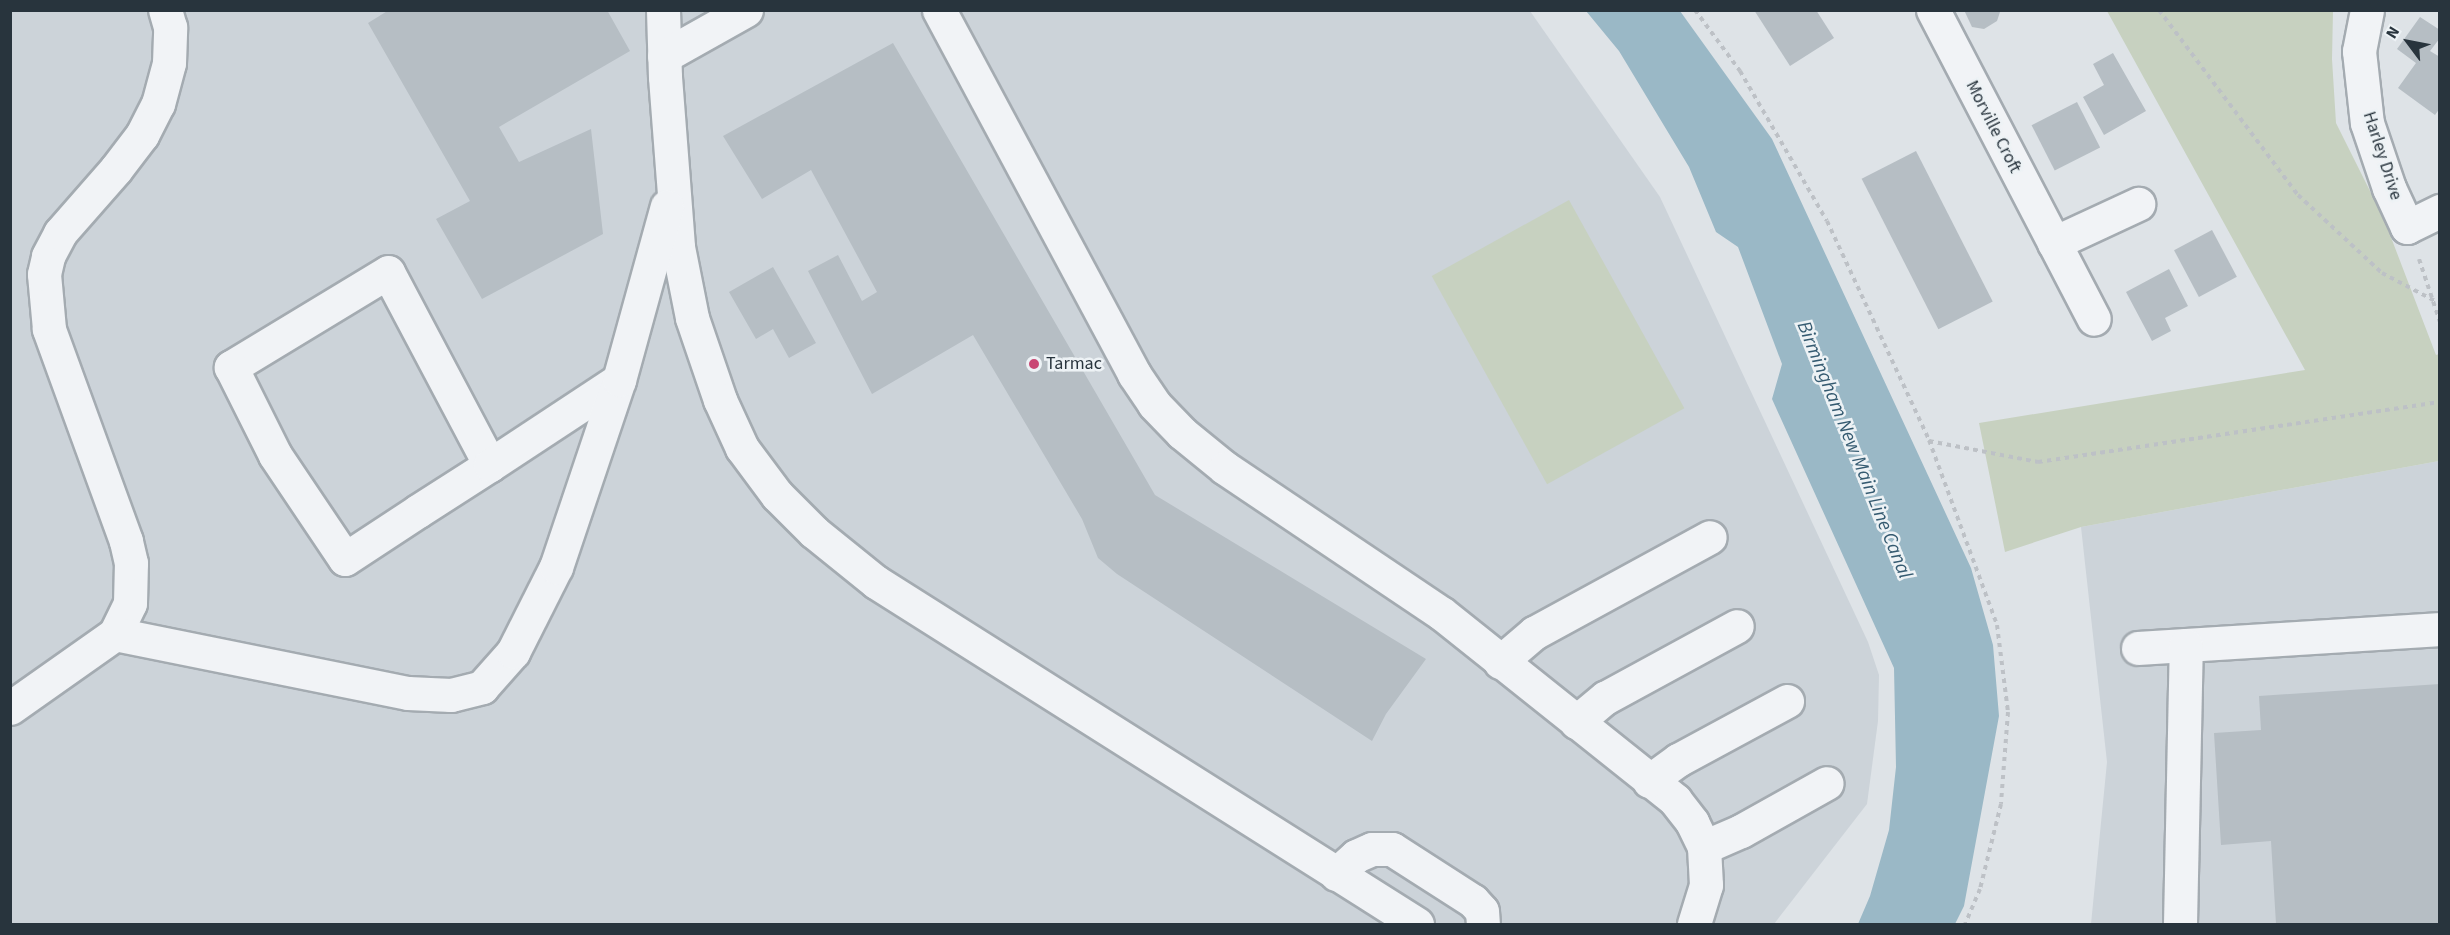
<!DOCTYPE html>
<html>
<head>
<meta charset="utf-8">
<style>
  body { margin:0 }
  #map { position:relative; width:2450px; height:935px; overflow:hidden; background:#dee3e7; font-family:"Source Sans 3",sans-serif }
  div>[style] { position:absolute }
  .built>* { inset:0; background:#ccd3d9 }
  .green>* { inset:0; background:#c7d1c0; transform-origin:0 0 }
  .water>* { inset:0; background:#9ab8c6 }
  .building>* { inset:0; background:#b6bec4; transform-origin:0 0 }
  .path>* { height:4px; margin-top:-2px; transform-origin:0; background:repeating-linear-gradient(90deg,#bdc1c6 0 4.5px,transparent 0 9px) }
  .roads { filter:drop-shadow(2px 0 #a4abb1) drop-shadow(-2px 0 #a4abb1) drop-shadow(0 2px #a4abb1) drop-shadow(0 -2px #a4abb1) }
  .minor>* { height:33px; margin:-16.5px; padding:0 16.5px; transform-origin:16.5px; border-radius:16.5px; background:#f1f3f6 }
  .dots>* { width:16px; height:16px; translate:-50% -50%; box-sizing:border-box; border:3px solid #edf2f5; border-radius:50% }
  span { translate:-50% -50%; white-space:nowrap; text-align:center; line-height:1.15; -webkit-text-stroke:5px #edf2f5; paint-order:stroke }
  .street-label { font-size:18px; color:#28343d }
  .poi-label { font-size:18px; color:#28343d }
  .left { translate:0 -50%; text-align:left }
  .water-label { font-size:20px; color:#345a70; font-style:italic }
  .frame { position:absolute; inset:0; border:12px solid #28343d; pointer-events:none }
  .north { position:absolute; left:2378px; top:12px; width:60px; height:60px; -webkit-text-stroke:4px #edf2f5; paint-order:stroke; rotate:302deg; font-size:16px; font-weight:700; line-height:24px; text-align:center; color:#28343d }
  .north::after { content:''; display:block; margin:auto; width:21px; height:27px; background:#28343d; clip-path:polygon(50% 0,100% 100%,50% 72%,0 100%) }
</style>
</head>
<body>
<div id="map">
  <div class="built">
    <i style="clip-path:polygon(10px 11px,1530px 11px,1660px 197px,1868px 642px,1879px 675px,1878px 721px,1867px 804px,1774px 924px,11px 924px)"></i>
    <i style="clip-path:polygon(2439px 461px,2439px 924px,2091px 924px,2107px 762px,2081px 527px)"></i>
  </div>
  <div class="green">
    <i style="clip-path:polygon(2107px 11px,2333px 11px,2332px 59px,2336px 123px,2384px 219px,2436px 355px,2439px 354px,2439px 461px,2081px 527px,2005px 552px,1979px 423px,2305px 370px)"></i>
    <i style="left:1569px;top:200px;width:238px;height:157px;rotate:61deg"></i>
  </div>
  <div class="water">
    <i style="clip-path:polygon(1586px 11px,1680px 11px,1772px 139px,1971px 568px,1993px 645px,1999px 716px,1964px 906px,1955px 924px,1858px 924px,1870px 896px,1889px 830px,1896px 767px,1894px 668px,1772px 399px,1782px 364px,1738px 247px,1716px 232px,1689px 167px,1619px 51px)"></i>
  </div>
  <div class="building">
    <i style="clip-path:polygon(389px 10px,607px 10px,630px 51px,499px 127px,519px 162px,591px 129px,603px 234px,482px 299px,436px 219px,470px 201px,368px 23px)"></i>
    <i style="clip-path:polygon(1754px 10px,1816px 10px,1834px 38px,1790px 66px)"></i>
    <i style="clip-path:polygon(1964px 10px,1999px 10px,2000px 12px,1997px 21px,1984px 29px,1972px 27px)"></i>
    <i style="clip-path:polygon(2420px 17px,2440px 30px,2440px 38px,2430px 51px,2440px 57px,2440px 108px,2435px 115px,2398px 88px,2416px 63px,2397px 49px)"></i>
    <i style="clip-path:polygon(893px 43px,1155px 495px,1426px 659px,1386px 714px,1372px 741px,1117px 574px,1098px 558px,1082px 519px,973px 335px,872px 394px,808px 271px,838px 255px,862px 301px,877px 292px,811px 170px,762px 199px,723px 136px)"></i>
    <i style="clip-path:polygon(2113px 53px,2146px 111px,2104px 135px,2083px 97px,2104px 85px,2093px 64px)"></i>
    <i style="left:2077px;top:102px;width:51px;height:51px;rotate:63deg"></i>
    <i style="left:1916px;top:151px;width:169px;height:61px;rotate:63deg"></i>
    <i style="left:2212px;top:230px;width:53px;height:43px;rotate:62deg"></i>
    <i style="clip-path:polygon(773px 267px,816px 343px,789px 358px,773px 329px,756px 339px,729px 292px)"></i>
    <i style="clip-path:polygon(2169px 269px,2188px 306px,2165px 318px,2171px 331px,2152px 341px,2126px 292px)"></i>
    <i style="clip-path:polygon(2440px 684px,2440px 924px,2276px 924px,2271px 841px,2221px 845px,2214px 733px,2261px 730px,2259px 696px)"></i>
  </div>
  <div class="path">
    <i style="left:1695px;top:10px;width:76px;rotate:53.6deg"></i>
    <i style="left:1740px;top:71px;width:173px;rotate:59.9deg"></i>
    <i style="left:1827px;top:221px;width:242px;rotate:65deg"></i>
    <i style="left:1929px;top:440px;width:197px;rotate:69.8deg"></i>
    <i style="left:1997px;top:625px;width:88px;rotate:82.8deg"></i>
    <i style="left:2008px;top:712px;width:92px;rotate:94.4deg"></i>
    <i style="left:2001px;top:804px;width:88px;rotate:103.9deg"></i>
    <i style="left:1980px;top:889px;width:38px;rotate:113deg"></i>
    <i style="left:2159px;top:10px;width:231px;rotate:53.1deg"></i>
    <i style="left:2298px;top:195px;width:115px;rotate:42.9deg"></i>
    <i style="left:2382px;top:273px;width:60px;rotate:27.8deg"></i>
    <i style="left:2419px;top:259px;width:66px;rotate:71.6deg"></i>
    <i style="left:1929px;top:441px;width:111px;rotate:10.9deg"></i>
    <i style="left:2038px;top:462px;width:406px;rotate:-8.5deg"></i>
  </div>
  <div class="roads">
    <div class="minor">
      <i style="left:663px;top:10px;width:67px;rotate:88.3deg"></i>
      <i style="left:665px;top:77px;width:170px;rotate:85.6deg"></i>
      <i style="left:678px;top:247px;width:72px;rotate:78.8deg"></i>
      <i style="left:692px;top:318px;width:87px;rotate:71.1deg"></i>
      <i style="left:720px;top:400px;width:53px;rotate:65.4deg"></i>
      <i style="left:742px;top:448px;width:59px;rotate:53.3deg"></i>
      <i style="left:777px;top:495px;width:52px;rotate:45deg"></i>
      <i style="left:814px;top:532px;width:80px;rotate:38.9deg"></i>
      <i style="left:876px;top:582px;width:640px;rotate:32.3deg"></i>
      <i style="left:939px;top:10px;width:413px;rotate:61.8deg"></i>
      <i style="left:1134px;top:374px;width:36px;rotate:56deg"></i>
      <i style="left:1154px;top:404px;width:40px;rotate:46deg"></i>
      <i style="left:1182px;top:433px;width:55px;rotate:39.1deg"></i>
      <i style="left:1225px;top:468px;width:260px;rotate:33.9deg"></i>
      <i style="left:1441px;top:613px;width:300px;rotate:38.6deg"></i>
      <i style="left:1675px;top:800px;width:28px;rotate:52deg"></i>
      <i style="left:1692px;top:822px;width:28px;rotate:64deg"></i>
      <i style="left:1704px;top:847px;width:38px;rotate:87deg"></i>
      <i style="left:1706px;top:885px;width:41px;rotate:107.1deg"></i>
      <i style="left:1933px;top:10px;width:348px;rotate:62.5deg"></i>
      <i style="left:2367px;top:10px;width:42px;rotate:101deg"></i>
      <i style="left:2359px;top:51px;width:72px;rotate:83.7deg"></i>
      <i style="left:2367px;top:123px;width:69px;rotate:71.3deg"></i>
      <i style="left:2389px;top:188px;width:43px;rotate:65.2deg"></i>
      <i style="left:2407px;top:227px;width:37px;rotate:-26deg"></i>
      <i style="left:664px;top:56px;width:94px;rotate:-29.3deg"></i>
      <i style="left:2054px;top:243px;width:93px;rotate:-24.9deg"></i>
      <i style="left:490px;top:465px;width:218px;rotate:-117.9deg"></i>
      <i style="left:388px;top:272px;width:184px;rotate:148.8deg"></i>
      <i style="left:231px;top:367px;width:98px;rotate:63.4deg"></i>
      <i style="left:275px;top:455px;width:125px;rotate:56.1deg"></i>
      <i style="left:345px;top:559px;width:87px;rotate:-33.3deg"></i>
      <i style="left:418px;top:511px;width:85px;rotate:-32.6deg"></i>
      <i style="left:490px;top:465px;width:154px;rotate:-33.4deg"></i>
      <i style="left:115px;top:634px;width:299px;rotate:11.4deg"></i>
      <i style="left:408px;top:693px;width:43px;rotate:2.7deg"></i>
      <i style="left:451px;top:695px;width:32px;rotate:-14deg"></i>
      <i style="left:482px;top:687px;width:47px;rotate:-48.5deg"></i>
      <i style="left:513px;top:652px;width:95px;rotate:-63.2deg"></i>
      <i style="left:556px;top:567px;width:197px;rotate:-71.4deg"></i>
      <i style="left:619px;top:380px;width:180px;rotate:-74.6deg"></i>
      <i style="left:2138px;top:648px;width:303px;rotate:-3.6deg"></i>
      <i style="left:1500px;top:662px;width:45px;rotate:-40.5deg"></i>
      <i style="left:1534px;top:633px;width:200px;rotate:-28.6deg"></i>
      <i style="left:10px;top:708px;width:128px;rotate:-35.2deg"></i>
      <i style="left:115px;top:634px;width:34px;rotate:-64deg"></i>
      <i style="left:130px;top:603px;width:40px;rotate:-88.6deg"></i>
      <i style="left:131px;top:563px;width:23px;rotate:-103deg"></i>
      <i style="left:126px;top:541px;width:226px;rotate:-110deg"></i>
      <i style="left:49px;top:329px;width:55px;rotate:-95.2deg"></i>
      <i style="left:44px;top:274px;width:18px;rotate:-77deg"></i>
      <i style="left:48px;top:256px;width:26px;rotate:-62deg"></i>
      <i style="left:60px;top:233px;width:85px;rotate:-48.8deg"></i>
      <i style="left:116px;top:169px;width:43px;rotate:-52.6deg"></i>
      <i style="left:142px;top:135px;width:35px;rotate:-63deg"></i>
      <i style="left:158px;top:104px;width:42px;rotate:-75deg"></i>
      <i style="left:169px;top:63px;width:36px;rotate:-88deg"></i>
      <i style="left:170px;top:27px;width:18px;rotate:-106deg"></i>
      <i style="left:1576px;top:722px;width:38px;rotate:-40deg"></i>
      <i style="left:1605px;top:698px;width:150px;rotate:-28.6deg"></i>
      <i style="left:1649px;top:781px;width:36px;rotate:-36deg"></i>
      <i style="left:1678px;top:760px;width:124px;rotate:-28.4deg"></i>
      <i style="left:1704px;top:847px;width:40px;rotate:-23.4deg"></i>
      <i style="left:1741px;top:831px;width:98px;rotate:-29.2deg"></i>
      <i style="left:1336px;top:874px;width:27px;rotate:-42deg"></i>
      <i style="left:1356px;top:856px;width:17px;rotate:-24deg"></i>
      <i style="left:1372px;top:849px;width:20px"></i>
      <i style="left:1392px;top:849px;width:96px;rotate:32.7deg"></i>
      <i style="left:1473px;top:901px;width:13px;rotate:48deg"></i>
      <i style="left:1482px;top:911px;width:13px;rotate:86deg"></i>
      <i style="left:2180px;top:924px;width:279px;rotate:-88.8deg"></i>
    </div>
  </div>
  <div class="dots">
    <i style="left:1034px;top:364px;background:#c94774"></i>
  </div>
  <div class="street-label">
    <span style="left:1993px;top:127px;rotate:63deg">Morville Croft</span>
    <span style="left:2382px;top:156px;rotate:72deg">Harley Drive</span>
  </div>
  <div class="poi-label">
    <span class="left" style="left:1046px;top:364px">Tarmac</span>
  </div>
  <div class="water-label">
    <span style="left:1854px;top:450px;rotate:68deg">Birmingham New Main Line Canal</span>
  </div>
  <div class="frame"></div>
  <div class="north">N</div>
</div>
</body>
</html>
